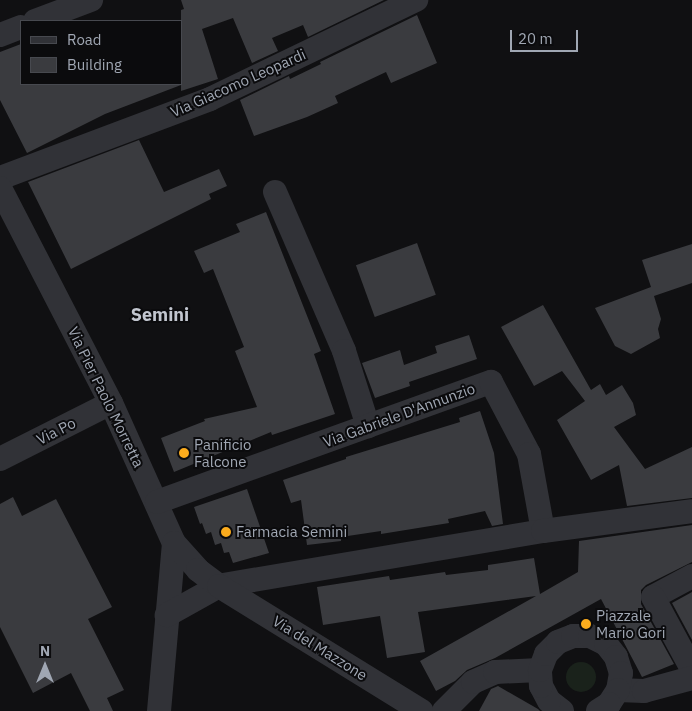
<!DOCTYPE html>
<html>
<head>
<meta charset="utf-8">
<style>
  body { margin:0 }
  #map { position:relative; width:692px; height:711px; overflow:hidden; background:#101012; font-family:"IBM Plex Sans",sans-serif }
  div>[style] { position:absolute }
  .green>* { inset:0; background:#1a221b }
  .round { border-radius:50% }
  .building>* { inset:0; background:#3a3b3f; transform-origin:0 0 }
  .minor>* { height:24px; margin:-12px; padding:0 12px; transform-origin:12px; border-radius:12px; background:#313237 }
  .dots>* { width:14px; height:14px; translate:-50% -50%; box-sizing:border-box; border:2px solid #0b0b0d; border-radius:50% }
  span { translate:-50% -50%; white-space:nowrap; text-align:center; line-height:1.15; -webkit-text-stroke:4px #0b0b0d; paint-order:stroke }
  .street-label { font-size:15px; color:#a0a7b3 }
  .poi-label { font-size:15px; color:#a0a7b3 }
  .left { translate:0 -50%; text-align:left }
  .quarter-label { font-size:18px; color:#c2c6cf; font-weight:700 }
  .legend { position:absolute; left:20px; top:20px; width:162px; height:65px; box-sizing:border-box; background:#0b0b0d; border:1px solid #47494f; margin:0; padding:6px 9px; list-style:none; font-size:15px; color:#a0a7b3 }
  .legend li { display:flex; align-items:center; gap:10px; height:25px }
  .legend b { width:25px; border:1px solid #47494f }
  .north { position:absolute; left:20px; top:641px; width:50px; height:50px; -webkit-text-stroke:4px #0b0b0d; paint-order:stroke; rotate:0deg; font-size:14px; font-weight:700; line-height:20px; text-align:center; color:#a0a7b3 }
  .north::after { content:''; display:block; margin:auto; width:18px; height:22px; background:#a0a7b3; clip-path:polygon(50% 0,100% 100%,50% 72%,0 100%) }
  .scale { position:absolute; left:510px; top:30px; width:68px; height:22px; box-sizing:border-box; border:2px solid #a0a7b3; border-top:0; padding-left:6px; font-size:15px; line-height:18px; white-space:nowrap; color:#a0a7b3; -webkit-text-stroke:4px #0b0b0d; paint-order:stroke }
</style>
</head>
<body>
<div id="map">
  <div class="green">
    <i class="round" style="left:566px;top:662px;width:30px;height:30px"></i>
  </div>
  <div class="building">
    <i style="clip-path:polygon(181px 0,384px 0,308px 37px,303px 25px,272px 38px,278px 51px,252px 63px,233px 18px,202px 29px,218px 79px,181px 91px,181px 10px,184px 9px)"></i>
    <i style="clip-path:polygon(417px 15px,437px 63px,391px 83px,386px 72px,335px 96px,338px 103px,307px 117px,254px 136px,240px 100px,289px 76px,290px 79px,321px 64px,320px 62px)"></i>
    <i style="clip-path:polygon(21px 44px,21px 84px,181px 85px,105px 114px,27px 153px,0 100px,0 52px)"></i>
    <i style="clip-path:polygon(139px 140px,164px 192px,219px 169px,227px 186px,209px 194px,211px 199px,71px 269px,28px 182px)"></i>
    <i style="clip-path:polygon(266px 212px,321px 351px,314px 354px,335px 414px,272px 435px,271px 432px,174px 472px,161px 438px,205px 421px,204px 419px,257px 407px,235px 351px,244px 347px,213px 269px,204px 273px,194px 251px,240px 232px,236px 224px)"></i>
    <i style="left:417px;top:243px;width:55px;height:65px;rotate:70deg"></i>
    <i style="clip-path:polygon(692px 244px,692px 283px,654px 296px,661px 319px,658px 329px,660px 338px,631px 354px,615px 346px,595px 308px,651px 287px,642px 260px)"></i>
    <i style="clip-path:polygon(543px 305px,591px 390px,600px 384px,606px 395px,622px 385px,633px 403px,636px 415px,614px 427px,645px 469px,692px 447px,692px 498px,627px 506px,619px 465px,591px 480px,557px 420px,585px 401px,562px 371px,534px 386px,501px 327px)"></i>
    <i style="clip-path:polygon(469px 335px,477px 359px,409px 382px,410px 386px,375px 398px,362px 363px,400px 350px,404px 365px,437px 353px,435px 346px)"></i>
    <i style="clip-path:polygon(480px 411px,494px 453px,503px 524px,492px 526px,485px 511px,448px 519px,449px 523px,381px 534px,381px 531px,341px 537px,341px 541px,307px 545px,301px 500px,291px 503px,283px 480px,346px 459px,346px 457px,460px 422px,459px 418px)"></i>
    <i style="clip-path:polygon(247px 489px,269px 553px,233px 563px,229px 552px,224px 553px,221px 543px,215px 545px,211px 532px,206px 534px,202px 523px,200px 524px,194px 507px)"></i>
    <i style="clip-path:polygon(13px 497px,22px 516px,56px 499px,112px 607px,88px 619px,124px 690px,107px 698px,113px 711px,90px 711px,71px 673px,33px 693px,0 627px,0 504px)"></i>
    <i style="clip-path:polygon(692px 525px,692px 562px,646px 585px,641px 590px,641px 604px,674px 664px,642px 677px,601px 599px,495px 658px,467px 670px,455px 681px,436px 691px,420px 661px,536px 596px,418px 612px,425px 652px,387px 658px,380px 616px,323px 625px,317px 587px,389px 576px,390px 580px,445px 572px,446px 575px,488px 570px,488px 565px,534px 558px,540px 594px,578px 572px,579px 541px)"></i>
    <i style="clip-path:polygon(692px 592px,692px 640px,672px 603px)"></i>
    <i style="clip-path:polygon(498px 686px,538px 709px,540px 711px,479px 711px,491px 689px)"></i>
  </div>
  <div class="minor">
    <i style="left:35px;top:21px;width:60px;rotate:-20.6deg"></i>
    <i style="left:0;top:35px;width:22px;rotate:-21deg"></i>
    <i style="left:0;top:178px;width:224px;rotate:-20.6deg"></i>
    <i style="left:210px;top:99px;width:229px;rotate:-25.7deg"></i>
    <i style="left:0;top:188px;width:242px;rotate:62.7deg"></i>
    <i style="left:111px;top:403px;width:154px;rotate:65.8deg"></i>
    <i style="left:174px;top:543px;width:169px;rotate:95.1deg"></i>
    <i style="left:275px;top:192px;width:173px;rotate:66.5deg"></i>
    <i style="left:344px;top:351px;width:79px;rotate:72.3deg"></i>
    <i style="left:0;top:459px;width:124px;rotate:-26.8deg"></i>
    <i style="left:157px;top:502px;width:355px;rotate:-19.8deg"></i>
    <i style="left:491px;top:382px;width:81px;rotate:62.2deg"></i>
    <i style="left:529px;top:454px;width:78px;rotate:79.7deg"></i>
    <i style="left:543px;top:531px;width:329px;rotate:170.4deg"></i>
    <i style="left:219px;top:586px;width:60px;rotate:150.9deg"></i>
    <i style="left:543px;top:531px;width:150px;rotate:-7.6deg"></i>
    <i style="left:174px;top:543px;width:36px;rotate:48deg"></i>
    <i style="left:198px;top:570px;width:26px;rotate:37deg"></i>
    <i style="left:219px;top:586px;width:238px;rotate:31.7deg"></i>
    <i style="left:692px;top:576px;width:44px;rotate:151.7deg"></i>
    <i style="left:653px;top:597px;width:82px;rotate:61.6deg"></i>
    <i style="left:618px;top:690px;width:26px;rotate:2deg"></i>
    <i style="left:644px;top:691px;width:50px;rotate:-15.2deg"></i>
    <i style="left:444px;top:711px;width:41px;rotate:-45deg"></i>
    <i style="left:473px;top:682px;width:24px;rotate:-24deg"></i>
    <i style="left:495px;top:672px;width:45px;rotate:-2.5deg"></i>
    <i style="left:562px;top:711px;width:16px;rotate:-142deg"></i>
    <i style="left:549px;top:701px;width:17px;rotate:-118deg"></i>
    <i style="left:541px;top:686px;width:16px;rotate:-94deg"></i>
    <i style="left:540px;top:670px;width:17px;rotate:-69deg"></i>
    <i style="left:546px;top:654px;width:17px;rotate:-45deg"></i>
    <i style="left:558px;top:642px;width:16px;rotate:-22deg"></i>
    <i style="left:573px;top:636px;width:17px"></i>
    <i style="left:590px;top:636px;width:18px;rotate:27deg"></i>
    <i style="left:606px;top:644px;width:16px;rotate:52deg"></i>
    <i style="left:616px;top:657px;width:17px;rotate:73deg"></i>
    <i style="left:621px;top:673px;width:17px;rotate:100deg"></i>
    <i style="left:618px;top:690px;width:17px;rotate:123deg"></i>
    <i style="left:609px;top:704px;width:13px;rotate:148deg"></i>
  </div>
  <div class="dots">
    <i style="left:184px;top:453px;background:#fcac1d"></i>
    <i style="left:226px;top:532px;background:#fcac1d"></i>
    <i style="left:586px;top:624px;background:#fcac1d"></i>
  </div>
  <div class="street-label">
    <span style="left:238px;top:83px;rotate:-24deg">Via Giacomo Leopardi</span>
    <span style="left:106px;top:397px;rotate:64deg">Via Pier Paolo Morretta</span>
    <span style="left:399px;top:415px;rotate:-20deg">Via Gabriele D'Annunzio</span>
    <span style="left:56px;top:431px;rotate:-27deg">Via Po</span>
    <span style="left:320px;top:648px;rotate:32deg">Via del Mazzone</span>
  </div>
  <div class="poi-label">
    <span class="left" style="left:194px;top:453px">Panificio<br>Falcone</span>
    <span class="left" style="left:236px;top:532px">Farmacia Semini</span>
    <span class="left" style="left:596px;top:624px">Piazzale<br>Mario Gori</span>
  </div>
  <div class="quarter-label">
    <span style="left:160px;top:315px">Semini</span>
  </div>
  <ul class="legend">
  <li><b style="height:6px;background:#313237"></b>Road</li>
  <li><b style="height:14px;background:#3a3b3f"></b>Building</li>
  </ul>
  <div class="north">N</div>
  <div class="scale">20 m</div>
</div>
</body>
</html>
